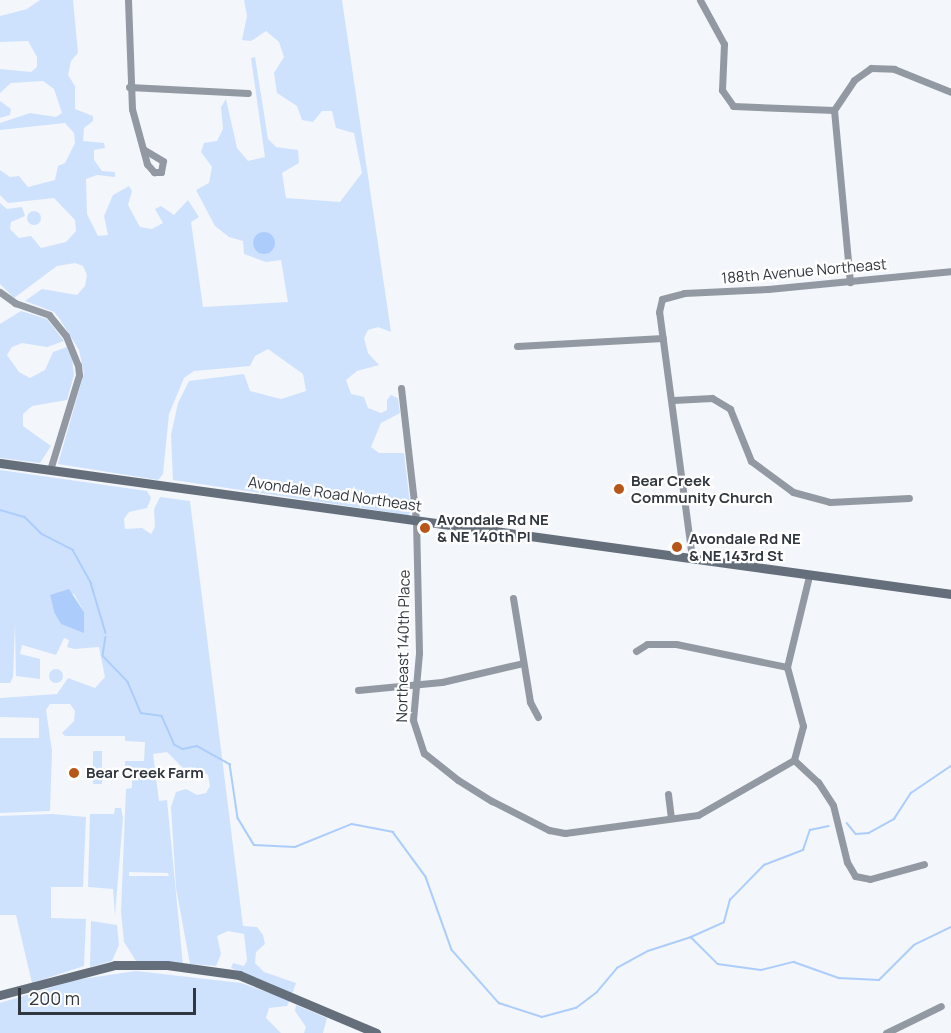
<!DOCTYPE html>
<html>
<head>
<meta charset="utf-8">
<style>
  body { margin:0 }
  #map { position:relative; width:951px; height:1033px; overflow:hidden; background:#f3f6fa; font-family:Manrope,sans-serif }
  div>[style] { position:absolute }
  .green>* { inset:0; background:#cfe2fd; transform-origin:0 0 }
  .round { border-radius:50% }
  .water>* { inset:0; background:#accdfc }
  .stream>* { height:1.5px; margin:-0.75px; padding:0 0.75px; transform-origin:0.75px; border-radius:0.75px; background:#accdfc }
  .street>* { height:7px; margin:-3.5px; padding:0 3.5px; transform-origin:3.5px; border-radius:3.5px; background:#9399a3 }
  .secondary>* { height:9px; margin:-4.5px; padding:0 4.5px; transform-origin:4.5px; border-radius:4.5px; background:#656e7b }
  .dots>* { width:16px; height:16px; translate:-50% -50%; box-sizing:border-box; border:3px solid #fff; border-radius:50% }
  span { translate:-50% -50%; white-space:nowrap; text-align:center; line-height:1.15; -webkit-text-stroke:4.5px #fff; paint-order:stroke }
  .street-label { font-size:15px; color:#31373f }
  .poi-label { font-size:15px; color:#31373f; font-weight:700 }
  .left { translate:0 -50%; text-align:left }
  .scale { position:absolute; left:18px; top:988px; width:178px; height:27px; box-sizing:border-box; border:3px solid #31373f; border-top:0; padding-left:8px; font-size:18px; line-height:21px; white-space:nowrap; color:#31373f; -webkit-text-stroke:4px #fff; paint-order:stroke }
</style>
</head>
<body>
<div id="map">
  <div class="green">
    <i style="clip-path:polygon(40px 0,73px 0,78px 53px,71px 61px,68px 75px,75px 86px,75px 109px,93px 116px,93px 121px,84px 128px,83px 141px,104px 143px,105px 148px,94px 150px,94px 160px,102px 171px,115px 172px,115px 177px,97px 175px,86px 179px,87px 214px,98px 236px,108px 235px,104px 216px,113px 195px,129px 186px,132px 191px,128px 205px,140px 227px,152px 229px,163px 223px,155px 209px,161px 206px,174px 215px,188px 200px,199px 217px,191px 222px,203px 307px,288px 302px,281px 260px,266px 262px,244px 254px,243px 241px,229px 237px,215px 226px,196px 190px,209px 183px,212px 167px,201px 152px,204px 143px,217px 141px,223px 129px,221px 107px,226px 99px,237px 148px,248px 161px,265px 157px,251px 58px,255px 57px,268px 139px,276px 147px,298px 150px,299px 163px,282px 173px,286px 198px,340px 202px,362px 173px,354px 133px,336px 128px,332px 111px,322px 111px,313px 122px,302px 120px,297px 106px,277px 93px,274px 73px,284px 57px,279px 42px,266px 31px,251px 41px,242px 40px,247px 16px,244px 0,342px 0,391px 332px,378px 327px,368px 330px,364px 338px,368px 353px,379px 365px,357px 371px,346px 380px,351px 394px,364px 397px,368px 408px,381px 413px,387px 410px,387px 400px,391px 395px,398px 398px,400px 413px,381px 423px,371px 447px,379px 453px,404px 453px,411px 512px,408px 515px,173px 480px,171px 435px,178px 403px,189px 381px,244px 374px,250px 391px,281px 399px,306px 391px,303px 374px,268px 349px,255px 356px,250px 366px,194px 371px,184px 378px,169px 414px,163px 474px,158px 480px,58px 464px,84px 373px,79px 350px,59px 318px,54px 312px,25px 301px,42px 289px,77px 295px,85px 286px,87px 275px,83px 266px,75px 263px,57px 266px,14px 298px,0 284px,0 203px,7px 209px,22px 207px,25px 216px,11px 222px,10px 229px,19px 238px,31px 236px,41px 248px,66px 242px,76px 231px,75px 220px,54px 198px,8px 203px,0 195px,0 170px,10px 177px,19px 176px,28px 187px,55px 180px,58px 166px,65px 163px,75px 143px,74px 133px,65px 123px,0 130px,0 123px,30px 113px,56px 117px,62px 113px,54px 89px,43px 81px,11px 83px,0 93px,0 69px,31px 72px,37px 67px,37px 57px,28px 41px,0 42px,0 16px,27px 9px)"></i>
    <i style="clip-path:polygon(0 101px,11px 109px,10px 115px,0 118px)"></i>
    <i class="round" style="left:27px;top:211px;width:14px;height:14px"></i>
    <i style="clip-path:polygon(21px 311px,47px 319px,64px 341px,47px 347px,22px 343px,12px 347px,7px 355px,19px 372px,30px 378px,45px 370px,53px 352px,67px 347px,72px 358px,74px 375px,67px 400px,32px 406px,23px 414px,23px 426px,51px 446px,40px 463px,0 458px,0 324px)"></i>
    <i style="clip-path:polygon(evenodd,0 470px,147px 491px,151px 498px,147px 508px,129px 512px,124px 519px,125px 529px,142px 528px,151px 534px,155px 527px,154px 509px,160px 497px,190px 501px,243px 926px,257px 927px,263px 935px,265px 944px,256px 952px,255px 963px,264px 972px,296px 983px,292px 994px,231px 968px,233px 963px,244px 966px,247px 960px,244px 934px,228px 931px,217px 936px,221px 954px,216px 966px,190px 964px,176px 888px,171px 807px,176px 792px,186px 789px,197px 795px,206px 793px,210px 786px,208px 775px,197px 768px,185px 770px,167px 752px,153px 754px,159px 801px,167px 800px,183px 965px,136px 961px,124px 942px,121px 912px,126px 789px,132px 788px,132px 771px,125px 771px,125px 761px,144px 761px,145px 742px,125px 741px,125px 736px,65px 736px,62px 733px,74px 721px,75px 711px,70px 704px,50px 704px,46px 710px,52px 751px,50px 811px,0 813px,0 738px,39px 738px,39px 718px,0 717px,0 698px,57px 694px,68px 678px,95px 688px,105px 677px,99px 647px,74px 649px,67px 647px,69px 640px,64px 638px,56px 655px,22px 645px,20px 654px,40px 659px,40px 679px,16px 676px,15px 623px,13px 677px,10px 683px,0 683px,0 470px,74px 594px,84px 612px,54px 612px,50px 595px,74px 594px,0 470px,129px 872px,168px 873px,169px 876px,129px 876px,129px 872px)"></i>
    <i class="round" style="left:49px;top:669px;width:14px;height:14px"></i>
    <i style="left:93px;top:751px;width:9px;height:33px"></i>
    <i style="clip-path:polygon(115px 808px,121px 808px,123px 818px,115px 915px,113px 889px,88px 887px,90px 814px,114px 814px)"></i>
    <i style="clip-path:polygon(52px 814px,86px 817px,83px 887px,51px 887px,51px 918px,86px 919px,84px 966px,32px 983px,16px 915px,0 915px,0 816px)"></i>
    <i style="clip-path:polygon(91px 921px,117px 925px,119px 945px,112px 961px,90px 967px)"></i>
    <i style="clip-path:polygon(136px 971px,241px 983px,290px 1000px,287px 1006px,269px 1008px,266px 1018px,281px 1033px,0 1033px,0 1003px,75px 980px)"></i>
    <i style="clip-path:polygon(296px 1005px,327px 1018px,323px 1033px,304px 1033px,306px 1027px,295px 1011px)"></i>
  </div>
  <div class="water">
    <i class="round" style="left:253px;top:232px;width:22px;height:22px"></i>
    <i style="clip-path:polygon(69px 589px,84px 612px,84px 633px,61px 624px,54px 612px,50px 595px)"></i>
  </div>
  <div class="stream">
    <i style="left:0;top:510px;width:26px;rotate:16deg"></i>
    <i style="left:25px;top:517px;width:24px;rotate:45deg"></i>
    <i style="left:42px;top:534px;width:35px;rotate:27deg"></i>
    <i style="left:73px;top:550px;width:38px;rotate:61deg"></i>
    <i style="left:91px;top:583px;width:52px;rotate:73.3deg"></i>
    <i style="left:106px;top:637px;width:19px;rotate:99deg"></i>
    <i style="left:103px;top:656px;width:36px;rotate:46deg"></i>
    <i style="left:128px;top:682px;width:34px;rotate:67deg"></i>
    <i style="left:141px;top:713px;width:21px;rotate:8deg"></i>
    <i style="left:162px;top:716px;width:32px;rotate:66deg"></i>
    <i style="left:175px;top:745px;width:9px;rotate:27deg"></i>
    <i style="left:183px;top:749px;width:14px;rotate:-12deg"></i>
    <i style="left:197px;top:746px;width:38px;rotate:29deg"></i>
    <i style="left:230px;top:764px;width:55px;rotate:81.6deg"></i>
    <i style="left:238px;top:818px;width:31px;rotate:59deg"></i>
    <i style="left:254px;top:845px;width:41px;rotate:2.8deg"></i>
    <i style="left:295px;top:847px;width:61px;rotate:-22deg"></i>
    <i style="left:352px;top:824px;width:42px;rotate:11deg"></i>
    <i style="left:393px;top:832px;width:56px;rotate:53.7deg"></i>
    <i style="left:426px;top:877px;width:77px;rotate:70.4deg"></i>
    <i style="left:452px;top:950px;width:71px;rotate:48.4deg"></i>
    <i style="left:499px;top:1003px;width:45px;rotate:18deg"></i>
    <i style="left:542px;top:1017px;width:35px;rotate:-15deg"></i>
    <i style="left:576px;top:1008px;width:26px;rotate:-37deg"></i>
    <i style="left:597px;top:992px;width:31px;rotate:-50deg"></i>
    <i style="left:617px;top:968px;width:35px;rotate:-29deg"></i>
    <i style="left:648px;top:951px;width:45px;rotate:-18deg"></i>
    <i style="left:691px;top:937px;width:38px;rotate:45deg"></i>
    <i style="left:718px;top:964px;width:43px;rotate:7.9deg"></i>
    <i style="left:761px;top:970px;width:34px;rotate:-14deg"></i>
    <i style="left:794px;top:962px;width:48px;rotate:19.6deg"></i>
    <i style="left:839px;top:978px;width:40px;rotate:2.9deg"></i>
    <i style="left:879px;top:980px;width:49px;rotate:-45deg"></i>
    <i style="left:914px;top:945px;width:41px;rotate:-25.9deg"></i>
    <i style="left:847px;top:823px;width:14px;rotate:51deg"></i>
    <i style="left:856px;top:834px;width:13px;rotate:-4deg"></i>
    <i style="left:869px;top:833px;width:29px;rotate:-29deg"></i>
    <i style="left:894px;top:819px;width:31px;rotate:-57deg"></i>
    <i style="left:911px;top:793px;width:48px;rotate:-34deg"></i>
    <i style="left:691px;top:937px;width:36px;rotate:-24deg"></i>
    <i style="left:724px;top:922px;width:23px;rotate:-75deg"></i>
    <i style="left:730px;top:900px;width:49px;rotate:-45.8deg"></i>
    <i style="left:764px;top:865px;width:42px;rotate:-21deg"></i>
    <i style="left:803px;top:850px;width:21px;rotate:-71deg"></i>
    <i style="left:810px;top:830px;width:19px;rotate:-12deg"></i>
  </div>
  <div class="street">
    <i style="left:128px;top:0;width:109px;rotate:87.9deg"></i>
    <i style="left:132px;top:109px;width:57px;rotate:74.7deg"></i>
    <i style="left:147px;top:164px;width:11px;rotate:49deg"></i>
    <i style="left:154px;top:172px;width:7px"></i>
    <i style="left:161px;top:172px;width:11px;rotate:-80deg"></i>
    <i style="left:163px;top:161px;width:23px;rotate:-149deg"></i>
    <i style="left:700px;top:0;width:50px;rotate:61.4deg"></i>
    <i style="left:724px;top:44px;width:46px;rotate:92.5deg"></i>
    <i style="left:722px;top:90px;width:19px;rotate:55deg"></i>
    <i style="left:733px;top:106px;width:101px;rotate:2.3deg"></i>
    <i style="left:129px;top:87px;width:119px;rotate:2.9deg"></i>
    <i style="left:834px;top:110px;width:173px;rotate:84.7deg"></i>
    <i style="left:834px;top:110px;width:36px;rotate:-56deg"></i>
    <i style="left:854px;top:80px;width:21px;rotate:-35deg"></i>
    <i style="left:871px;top:68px;width:23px;rotate:2deg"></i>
    <i style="left:894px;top:69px;width:61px;rotate:22deg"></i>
    <i style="left:0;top:292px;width:19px;rotate:36deg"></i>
    <i style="left:15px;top:303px;width:36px;rotate:19deg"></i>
    <i style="left:49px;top:315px;width:27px;rotate:51deg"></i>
    <i style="left:66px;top:336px;width:31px;rotate:68deg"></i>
    <i style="left:78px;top:365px;width:10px;rotate:84deg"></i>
    <i style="left:79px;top:375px;width:99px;rotate:107deg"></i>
    <i style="left:517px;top:346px;width:146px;rotate:-3.1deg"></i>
    <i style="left:401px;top:388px;width:133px;rotate:83.5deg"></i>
    <i style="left:416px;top:520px;width:133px;rotate:88.7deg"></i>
    <i style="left:419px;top:653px;width:67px;rotate:95.1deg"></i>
    <i style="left:413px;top:720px;width:35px;rotate:72deg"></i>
    <i style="left:424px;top:753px;width:43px;rotate:38.5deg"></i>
    <i style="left:458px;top:780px;width:40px;rotate:32deg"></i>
    <i style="left:492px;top:801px;width:64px;rotate:27deg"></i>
    <i style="left:549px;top:830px;width:16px;rotate:11deg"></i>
    <i style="left:565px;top:833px;width:134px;rotate:-7.7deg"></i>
    <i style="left:698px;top:815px;width:111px;rotate:-29.8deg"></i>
    <i style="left:673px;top:400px;width:39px;rotate:-3deg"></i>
    <i style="left:712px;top:398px;width:21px;rotate:31deg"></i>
    <i style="left:730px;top:409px;width:56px;rotate:68deg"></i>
    <i style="left:751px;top:461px;width:52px;rotate:36.4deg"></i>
    <i style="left:793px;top:492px;width:38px;rotate:15deg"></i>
    <i style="left:830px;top:502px;width:79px;rotate:-2.9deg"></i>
    <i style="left:692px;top:558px;width:248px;rotate:-97.6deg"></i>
    <i style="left:659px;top:312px;width:13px;rotate:-77deg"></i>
    <i style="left:662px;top:299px;width:23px;rotate:-15deg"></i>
    <i style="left:684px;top:293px;width:84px;rotate:-2.7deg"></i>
    <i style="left:768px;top:289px;width:183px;rotate:-5.6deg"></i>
    <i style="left:809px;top:576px;width:94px;rotate:103.6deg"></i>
    <i style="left:787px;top:667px;width:61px;rotate:74.8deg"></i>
    <i style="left:803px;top:726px;width:35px;rotate:105deg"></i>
    <i style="left:794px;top:760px;width:33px;rotate:43deg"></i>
    <i style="left:818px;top:782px;width:27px;rotate:57deg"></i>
    <i style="left:833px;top:805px;width:59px;rotate:76.2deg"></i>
    <i style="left:847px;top:862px;width:16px;rotate:60deg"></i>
    <i style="left:855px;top:876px;width:15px;rotate:11deg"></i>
    <i style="left:870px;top:879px;width:56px;rotate:-15.5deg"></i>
    <i style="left:513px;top:598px;width:105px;rotate:80.7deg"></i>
    <i style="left:530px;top:702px;width:17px;rotate:62deg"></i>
    <i style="left:636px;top:651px;width:13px;rotate:-32deg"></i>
    <i style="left:647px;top:644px;width:29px"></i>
    <i style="left:676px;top:644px;width:113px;rotate:11.7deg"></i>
    <i style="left:358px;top:690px;width:84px;rotate:-5.4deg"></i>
    <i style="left:442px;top:682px;width:83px;rotate:-13.2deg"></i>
    <i style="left:668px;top:794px;width:24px;rotate:83deg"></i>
    <i style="left:886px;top:1033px;width:61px;rotate:-26.1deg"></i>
  </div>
  <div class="secondary">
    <i style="left:0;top:463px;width:960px;rotate:7.84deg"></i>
    <i style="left:0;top:995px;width:119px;rotate:-14.6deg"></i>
    <i style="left:115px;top:965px;width:52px"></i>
    <i style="left:167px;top:965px;width:73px;rotate:7.9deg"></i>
    <i style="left:239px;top:975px;width:149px;rotate:22.9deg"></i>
  </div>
  <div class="dots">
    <i style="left:619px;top:489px;background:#b75617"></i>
    <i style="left:425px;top:528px;background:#b75617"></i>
    <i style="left:677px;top:547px;background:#b75617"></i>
    <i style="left:74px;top:773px;background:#b75617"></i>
  </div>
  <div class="street-label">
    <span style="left:804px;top:271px;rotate:-5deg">188th Avenue Northeast</span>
    <span style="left:335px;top:494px;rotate:8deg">Avondale Road Northeast</span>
    <span style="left:403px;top:646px;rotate:-89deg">Northeast 140th Place</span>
  </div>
  <div class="poi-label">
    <span class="left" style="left:631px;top:489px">Bear Creek<br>Community Church</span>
    <span class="left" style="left:437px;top:528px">Avondale Rd NE<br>&amp; NE 140th Pl</span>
    <span class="left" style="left:689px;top:547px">Avondale Rd NE<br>&amp; NE 143rd St</span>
    <span class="left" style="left:86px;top:773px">Bear Creek Farm</span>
  </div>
  <div class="scale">200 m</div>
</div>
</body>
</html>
